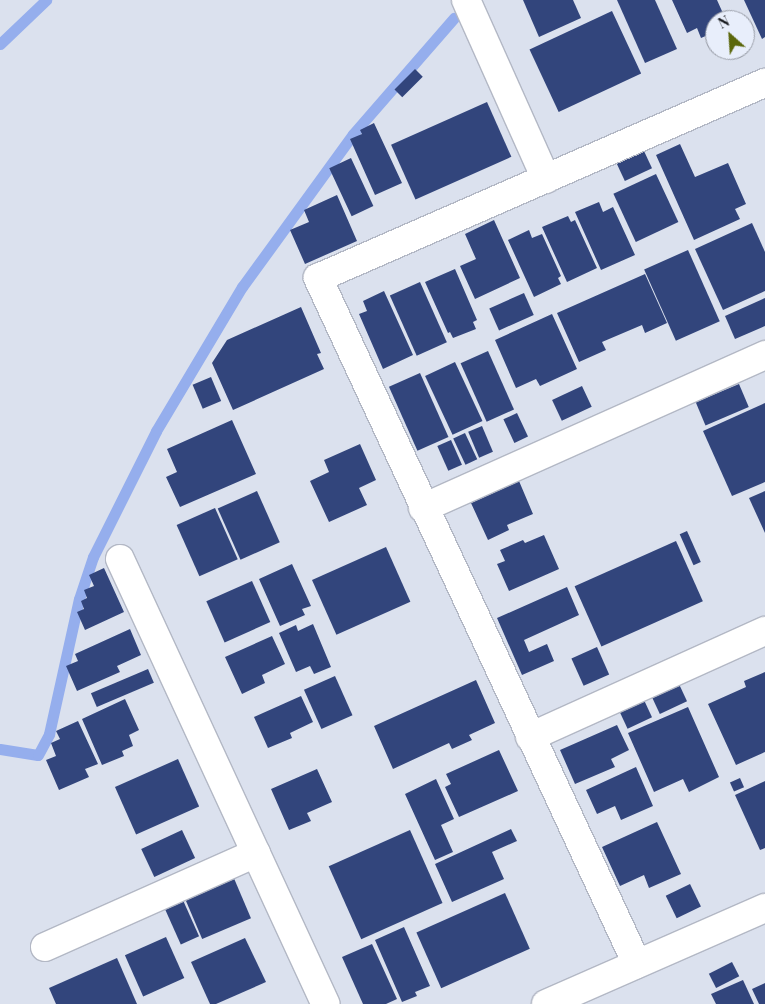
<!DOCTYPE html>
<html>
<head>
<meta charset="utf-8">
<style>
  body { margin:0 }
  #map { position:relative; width:765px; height:1004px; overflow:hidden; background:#dbe1ee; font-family:"Playfair Display",serif }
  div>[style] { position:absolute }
  .stream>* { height:11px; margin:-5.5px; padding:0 5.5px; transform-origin:5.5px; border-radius:5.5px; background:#95aeed }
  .building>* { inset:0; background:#32457c; transform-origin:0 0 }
  .roads { filter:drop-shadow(1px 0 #b3b8c5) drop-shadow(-1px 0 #b3b8c5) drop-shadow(0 1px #b3b8c5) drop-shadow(0 -1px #b3b8c5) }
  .minor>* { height:28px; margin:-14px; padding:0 14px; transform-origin:14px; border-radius:14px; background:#fff }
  span { translate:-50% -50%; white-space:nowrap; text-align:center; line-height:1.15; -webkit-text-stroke:5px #e8eefb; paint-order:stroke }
  .north { position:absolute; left:705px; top:10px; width:50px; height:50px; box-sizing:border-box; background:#e8eefb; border:1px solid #9498a2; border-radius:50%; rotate:334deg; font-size:14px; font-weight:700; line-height:20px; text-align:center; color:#16181d }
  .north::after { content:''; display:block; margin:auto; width:18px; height:22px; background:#5b670c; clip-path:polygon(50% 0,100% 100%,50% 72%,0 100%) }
</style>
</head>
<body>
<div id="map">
  <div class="stream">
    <i style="left:0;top:44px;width:64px;rotate:-43.7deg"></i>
    <i style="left:0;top:749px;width:38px;rotate:9deg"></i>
    <i style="left:38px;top:755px;width:24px;rotate:-62deg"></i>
    <i style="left:49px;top:734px;width:138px;rotate:-77.5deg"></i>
    <i style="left:79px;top:599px;width:44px;rotate:-71.6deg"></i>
    <i style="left:93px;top:557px;width:141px;rotate:-63.4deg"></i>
    <i style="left:156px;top:431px;width:168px;rotate:-59.2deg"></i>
    <i style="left:242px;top:287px;width:189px;rotate:-54deg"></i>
    <i style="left:353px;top:134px;width:154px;rotate:-49deg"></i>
  </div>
  <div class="building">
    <i style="clip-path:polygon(523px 0,573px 0,581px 18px,539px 37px)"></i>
    <i style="clip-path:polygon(617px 0,655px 0,677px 49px,645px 63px)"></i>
    <i style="clip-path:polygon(672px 0,717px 0,726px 20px,715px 20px,715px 32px,701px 38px,697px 28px,687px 33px)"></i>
    <i style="clip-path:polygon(744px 0,765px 0,765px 37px,762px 39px)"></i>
    <i style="left:612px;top:11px;width:69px;height:91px;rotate:65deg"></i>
    <i style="left:415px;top:69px;width:11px;height:29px;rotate:45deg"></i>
    <i style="left:487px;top:102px;width:60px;height:105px;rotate:66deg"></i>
    <i style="clip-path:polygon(374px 123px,402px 183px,375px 195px,350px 139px,362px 134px,360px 130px)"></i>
    <i style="clip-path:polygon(680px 144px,695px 177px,728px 163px,746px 204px,735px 209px,740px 219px,694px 240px,656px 155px)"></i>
    <i style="left:644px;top:151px;width:19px;height:30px;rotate:65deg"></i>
    <i style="left:351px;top:158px;width:53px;height:24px;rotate:65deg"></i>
    <i style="left:656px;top:174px;width:53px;height:47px;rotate:65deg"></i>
    <i style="clip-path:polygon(337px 195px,357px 241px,305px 264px,290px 230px,309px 222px,304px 210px)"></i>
    <i style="clip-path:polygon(599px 202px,603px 212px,613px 207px,635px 255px,601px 270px,575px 212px)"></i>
    <i style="clip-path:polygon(568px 216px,571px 222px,575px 220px,597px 268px,567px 282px,542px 227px)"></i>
    <i style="clip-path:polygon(494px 220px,520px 278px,475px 299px,460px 266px,476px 259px,465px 234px)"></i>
    <i style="clip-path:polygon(752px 223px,765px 252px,765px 291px,723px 310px,695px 249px)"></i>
    <i style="clip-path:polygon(529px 230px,532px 238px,542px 234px,561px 276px,558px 278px,561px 284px,534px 297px,508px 240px)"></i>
    <i style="left:688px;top:250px;width:78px;height:48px;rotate:66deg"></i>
    <i style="clip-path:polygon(455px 269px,477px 320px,473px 322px,476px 329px,453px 338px,450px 332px,448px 333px,425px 282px)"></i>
    <i style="clip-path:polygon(645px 274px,667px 323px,645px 333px,642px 325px,602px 342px,606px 350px,579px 362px,557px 313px)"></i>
    <i style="left:420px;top:282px;width:66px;height:33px;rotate:66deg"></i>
    <i style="clip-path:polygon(384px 291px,413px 355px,383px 369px,359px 314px,367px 311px,363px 301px)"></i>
    <i style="left:524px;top:293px;width:24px;height:38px;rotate:66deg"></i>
    <i style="clip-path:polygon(765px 298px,765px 326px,735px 339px,725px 316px)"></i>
    <i style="clip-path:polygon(301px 307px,321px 353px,317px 354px,324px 369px,233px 410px,212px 363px,227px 340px)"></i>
    <i style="clip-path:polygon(552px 314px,577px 369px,540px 386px,536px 379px,516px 388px,495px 340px)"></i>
    <i style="left:488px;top:351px;width:64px;height:30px;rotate:66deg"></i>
    <i style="left:455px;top:362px;width:65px;height:33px;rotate:65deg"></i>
    <i style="left:420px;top:373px;width:70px;height:34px;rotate:66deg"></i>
    <i style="left:211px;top:377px;width:26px;height:20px;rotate:67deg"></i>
    <i style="left:739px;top:384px;width:25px;height:47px;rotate:67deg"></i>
    <i style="left:582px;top:386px;width:23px;height:33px;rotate:65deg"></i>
    <i style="clip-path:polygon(765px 403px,765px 482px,732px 496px,703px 431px)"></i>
    <i style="left:517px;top:413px;width:26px;height:15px;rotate:65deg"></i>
    <i style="clip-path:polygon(232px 420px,256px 474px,180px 507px,166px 477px,177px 472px,167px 449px)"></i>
    <i style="left:482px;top:426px;width:28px;height:15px;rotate:67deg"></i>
    <i style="left:465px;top:433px;width:29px;height:13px;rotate:65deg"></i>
    <i style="left:451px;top:440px;width:27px;height:15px;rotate:66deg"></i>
    <i style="clip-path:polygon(360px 444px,376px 480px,359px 488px,367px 505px,329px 522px,310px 481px,329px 472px,324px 460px)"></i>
    <i style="clip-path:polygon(519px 481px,533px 514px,507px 525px,509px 530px,488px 540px,471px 503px)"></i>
    <i style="left:257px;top:491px;width:56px;height:43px;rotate:66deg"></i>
    <i style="clip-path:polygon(765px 491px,765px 533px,749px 498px)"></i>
    <i style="left:215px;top:508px;width:56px;height:42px;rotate:66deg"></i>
    <i style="left:687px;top:531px;width:34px;height:8px;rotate:66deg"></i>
    <i style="clip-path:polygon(544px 535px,559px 569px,509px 591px,497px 564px,505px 561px,500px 550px,523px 540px,525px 543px)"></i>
    <i style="left:676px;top:541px;width:66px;height:111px;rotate:66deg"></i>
    <i style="left:386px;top:547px;width:60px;height:81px;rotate:66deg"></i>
    <i style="clip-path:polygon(292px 564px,311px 606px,302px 609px,305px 615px,280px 626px,259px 579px)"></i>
    <i style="clip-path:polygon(104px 568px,124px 612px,85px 630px,77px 612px,84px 609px,81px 601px,87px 598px,84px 590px,94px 586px,89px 575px)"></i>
    <i style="left:252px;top:581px;width:45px;height:50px;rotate:66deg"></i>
    <i style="clip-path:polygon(567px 587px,579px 615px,524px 640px,529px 652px,547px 644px,554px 661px,522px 675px,497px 618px)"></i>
    <i style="clip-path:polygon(313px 624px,331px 667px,314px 674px,310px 666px,296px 672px,279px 633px,296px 625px,298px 631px)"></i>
    <i style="clip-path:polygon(130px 629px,141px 655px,117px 666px,120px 672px,77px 691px,66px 666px,78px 661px,75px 654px)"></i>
    <i style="clip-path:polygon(272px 636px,285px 664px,262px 675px,265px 683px,242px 694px,225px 657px)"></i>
    <i style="left:597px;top:647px;width:30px;height:28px;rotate:66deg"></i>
    <i style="left:148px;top:669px;width:15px;height:62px;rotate:67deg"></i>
    <i style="clip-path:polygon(765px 672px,765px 752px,736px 765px,708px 704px,746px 687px,744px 681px)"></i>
    <i style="left:335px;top:676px;width:43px;height:34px;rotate:66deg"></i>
    <i style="clip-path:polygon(476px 680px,495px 723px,469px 735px,472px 740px,452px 749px,449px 743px,393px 769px,374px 726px)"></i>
    <i style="left:679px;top:684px;width:19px;height:30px;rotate:65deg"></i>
    <i style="clip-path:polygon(301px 696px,313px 722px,290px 733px,292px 738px,268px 748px,254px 717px)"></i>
    <i style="clip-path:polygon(125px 699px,139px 730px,129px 735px,133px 746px,122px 751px,124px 756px,102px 765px,82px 719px)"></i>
    <i style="left:644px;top:700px;width:19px;height:27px;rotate:65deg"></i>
    <i style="clip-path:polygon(688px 707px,719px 777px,689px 792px,683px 779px,654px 792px,628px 733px)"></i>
    <i style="clip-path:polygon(78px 721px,98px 764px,85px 769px,89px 777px,59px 790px,46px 760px,56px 756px,51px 743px,60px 739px,56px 731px)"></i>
    <i style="clip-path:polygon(617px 725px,629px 750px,611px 759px,615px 767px,575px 784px,560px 750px)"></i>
    <i style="clip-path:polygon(499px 750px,518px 791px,459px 817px,445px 787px,451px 784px,446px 774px)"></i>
    <i style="left:178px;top:759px;width:52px;height:69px;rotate:66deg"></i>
    <i style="clip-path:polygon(636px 767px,653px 806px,621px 820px,615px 806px,597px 814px,586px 790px)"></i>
    <i style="clip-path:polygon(317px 769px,332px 802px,307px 813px,311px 821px,289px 830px,271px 789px)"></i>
    <i style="left:740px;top:778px;width:10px;height:11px;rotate:66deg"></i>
    <i style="clip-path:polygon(436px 779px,454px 819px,441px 825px,453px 852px,435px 860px,405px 794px)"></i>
    <i style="clip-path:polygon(765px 781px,765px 848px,760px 850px,735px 795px)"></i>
    <i style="clip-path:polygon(657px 822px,681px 874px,649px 888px,644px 875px,620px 886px,602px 847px)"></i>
    <i style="clip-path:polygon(511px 829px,517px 841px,492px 852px,504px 879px,452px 902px,435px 864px)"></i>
    <i style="left:182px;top:830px;width:31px;height:45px;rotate:65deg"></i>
    <i style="left:410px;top:830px;width:80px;height:89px;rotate:66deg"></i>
    <i style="left:233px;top:876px;width:46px;height:53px;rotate:67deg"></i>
    <i style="left:690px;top:884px;width:25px;height:27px;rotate:64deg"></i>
    <i style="left:505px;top:893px;width:61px;height:97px;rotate:66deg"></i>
    <i style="left:182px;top:898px;width:42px;height:20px;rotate:66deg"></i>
    <i style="clip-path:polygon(404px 927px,430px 986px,415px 992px,417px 996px,402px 1002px,375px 940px)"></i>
    <i style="left:166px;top:937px;width:45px;height:45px;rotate:66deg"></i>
    <i style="clip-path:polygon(245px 938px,266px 982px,216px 1004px,210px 1004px,191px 962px)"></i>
    <i style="clip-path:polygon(372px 944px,397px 999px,386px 1004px,363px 1004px,342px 957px)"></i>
    <i style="clip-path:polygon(117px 958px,137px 1004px,56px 1004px,49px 988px)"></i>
    <i style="left:732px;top:962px;width:16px;height:26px;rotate:63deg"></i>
    <i style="clip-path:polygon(743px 980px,754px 1004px,716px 1004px,711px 994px)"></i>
    <i style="clip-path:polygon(765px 983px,765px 1004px,759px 1004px,752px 989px)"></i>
  </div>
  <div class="roads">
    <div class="minor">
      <i style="left:466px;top:0;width:196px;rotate:65.9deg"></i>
      <i style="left:423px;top:508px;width:375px;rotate:-24.1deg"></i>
      <i style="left:120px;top:559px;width:490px;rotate:65.2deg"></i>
      <i style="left:530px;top:737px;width:258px;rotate:-24.3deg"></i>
      <i style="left:45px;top:947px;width:231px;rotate:-24deg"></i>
      <i style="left:637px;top:964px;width:757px;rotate:-114.94deg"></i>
      <i style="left:318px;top:278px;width:488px;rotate:-23.6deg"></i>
      <i style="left:546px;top:1004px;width:239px;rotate:-23.7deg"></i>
    </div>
  </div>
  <div class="north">N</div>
</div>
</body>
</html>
